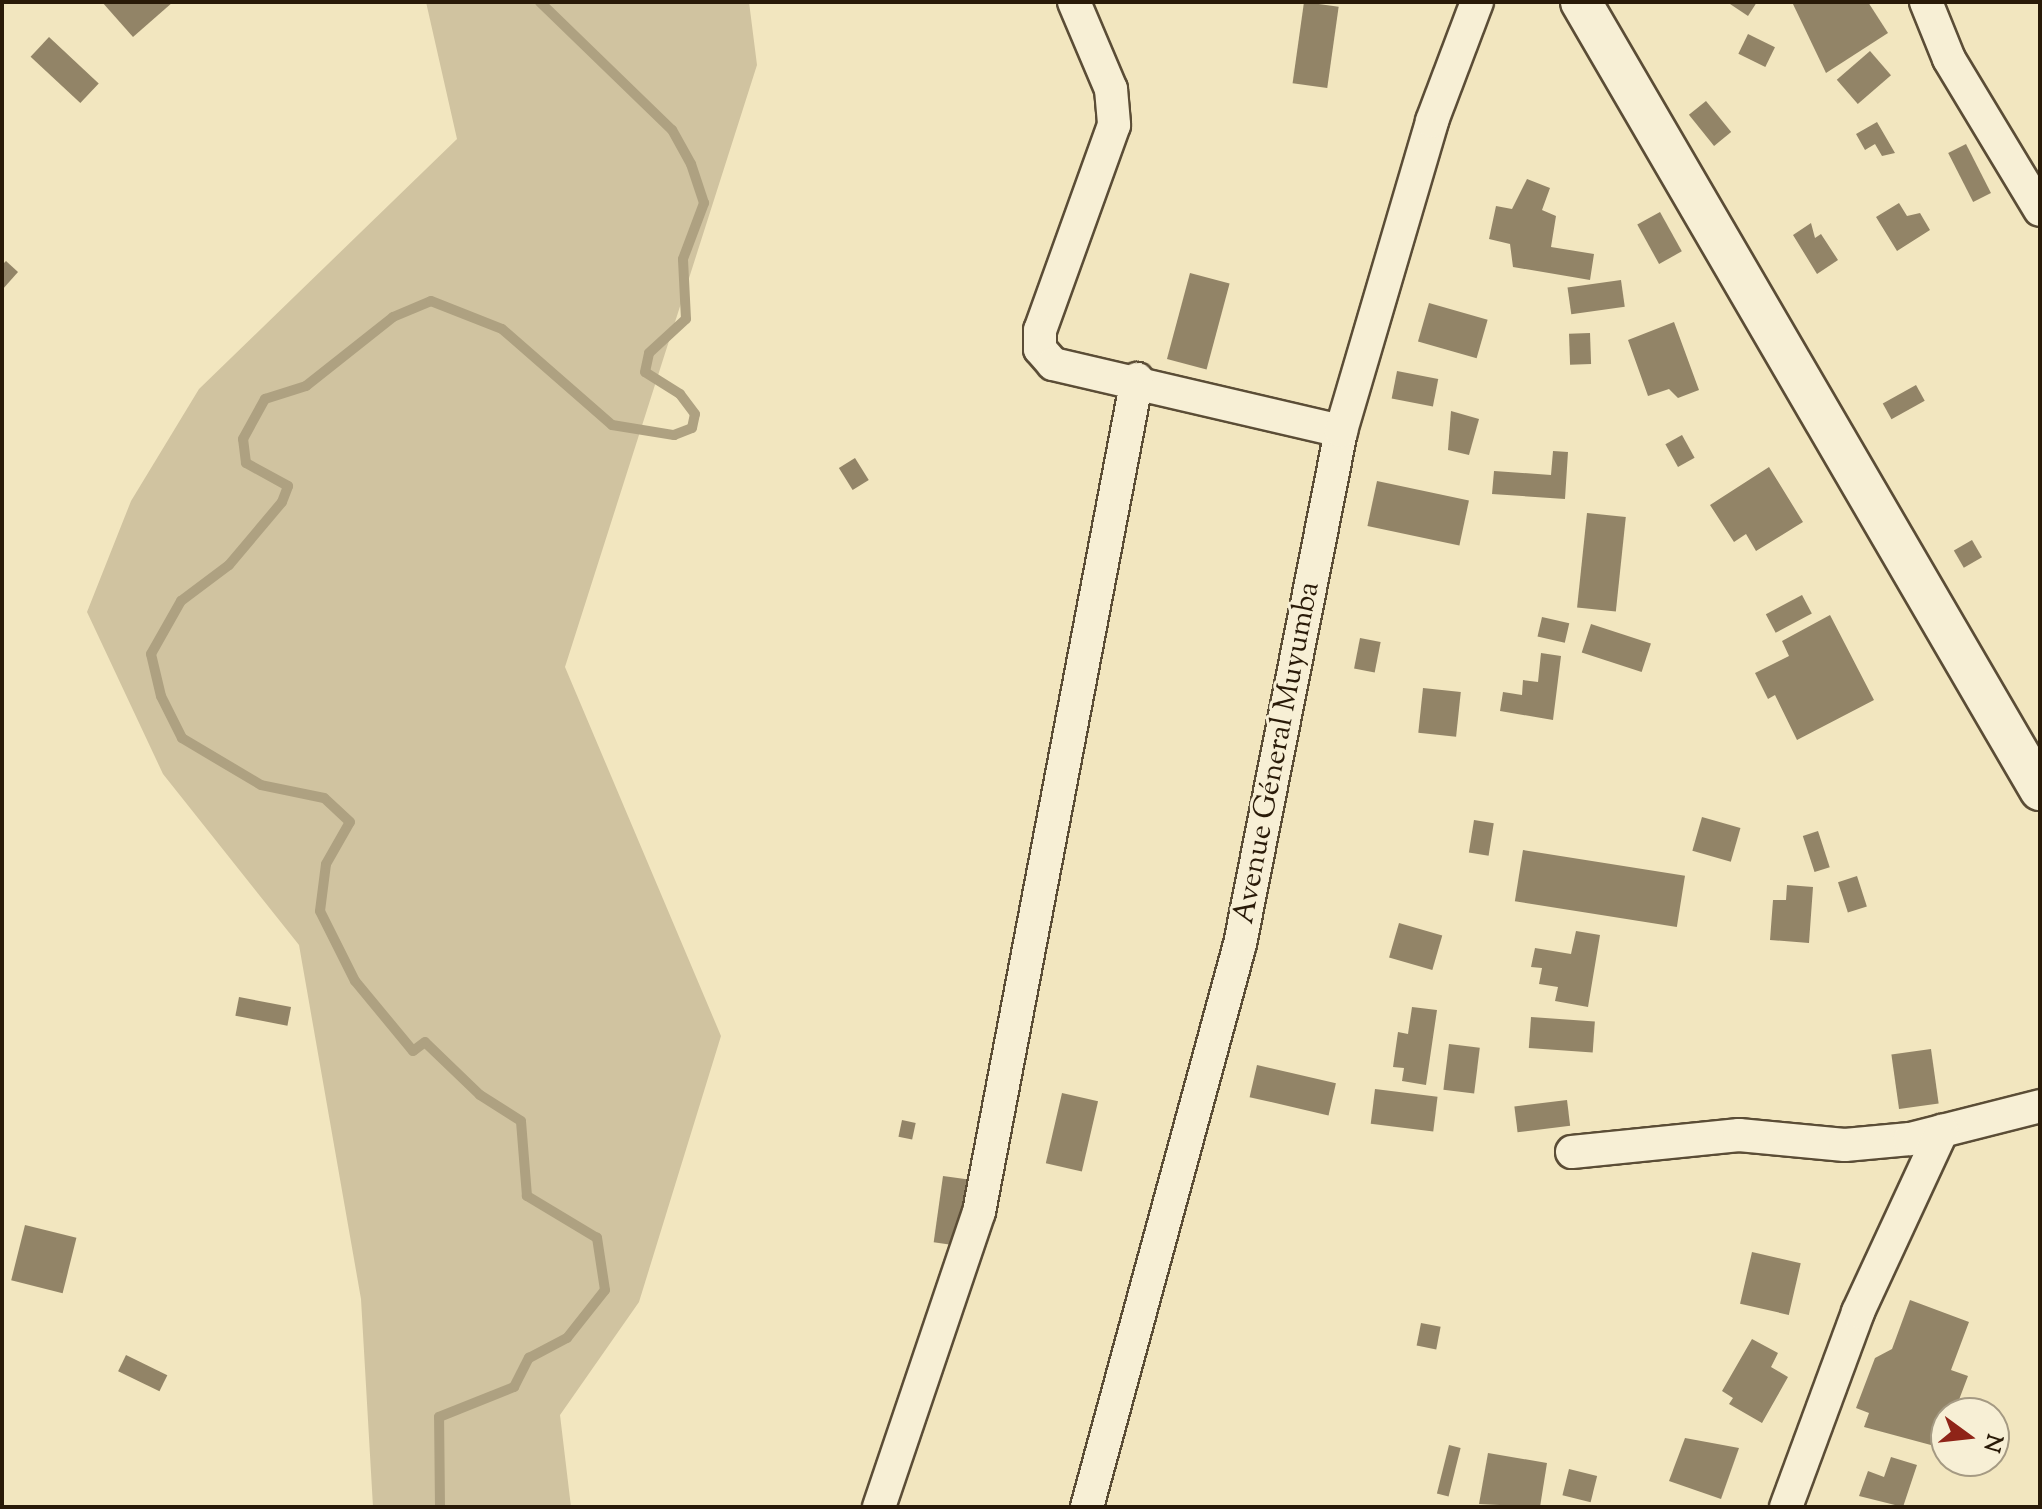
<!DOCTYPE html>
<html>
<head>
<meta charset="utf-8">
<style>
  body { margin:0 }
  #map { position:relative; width:2042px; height:1509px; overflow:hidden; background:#f2e6bf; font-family:"Sorts Mill Goudy",serif }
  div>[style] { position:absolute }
  .green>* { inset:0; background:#d0c3a0 }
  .stream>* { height:10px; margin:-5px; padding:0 5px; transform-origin:5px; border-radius:5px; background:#aea181 }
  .building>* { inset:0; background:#928467; transform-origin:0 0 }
  .roads { filter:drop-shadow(2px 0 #5b4d36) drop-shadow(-2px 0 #5b4d36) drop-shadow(0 2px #5b4d36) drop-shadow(0 -2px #5b4d36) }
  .minor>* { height:32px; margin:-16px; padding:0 16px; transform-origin:16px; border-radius:16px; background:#f7efd5 }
  .tertiary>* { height:40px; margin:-20px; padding:0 20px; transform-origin:20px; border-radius:20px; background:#f7efd5 }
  span { translate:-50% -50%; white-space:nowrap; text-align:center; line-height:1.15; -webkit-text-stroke:6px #f7efd5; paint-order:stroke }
  .street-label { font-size:30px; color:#291a08 }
  .frame { position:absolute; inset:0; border:4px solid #291a08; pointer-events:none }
  .north { position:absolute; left:1930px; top:1397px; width:80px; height:80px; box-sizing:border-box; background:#f7efd5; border:2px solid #a59a83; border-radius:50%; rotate:105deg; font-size:22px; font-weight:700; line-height:32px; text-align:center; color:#291a08 }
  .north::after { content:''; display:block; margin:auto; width:28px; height:36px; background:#8f2418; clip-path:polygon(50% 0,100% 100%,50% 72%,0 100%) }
</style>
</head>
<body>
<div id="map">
  <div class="green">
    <i style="clip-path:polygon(426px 2px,749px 2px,757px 65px,565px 667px,721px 1036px,639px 1302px,560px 1415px,571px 1507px,373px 1507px,361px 1299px,299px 945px,163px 774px,87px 612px,131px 501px,199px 389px,457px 139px)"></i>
  </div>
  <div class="stream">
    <i style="left:440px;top:1507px;width:90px;rotate:-90.6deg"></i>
    <i style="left:439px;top:1417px;width:81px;rotate:-21.8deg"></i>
    <i style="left:514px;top:1387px;width:33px;rotate:-63deg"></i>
    <i style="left:529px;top:1358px;width:43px;rotate:-27.8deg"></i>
    <i style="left:567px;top:1338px;width:61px;rotate:-51.6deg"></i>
    <i style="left:605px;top:1290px;width:53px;rotate:-98.7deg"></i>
    <i style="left:597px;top:1238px;width:82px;rotate:-149deg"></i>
    <i style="left:527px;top:1196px;width:75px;rotate:-94.6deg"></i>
    <i style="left:521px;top:1121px;width:49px;rotate:-147.6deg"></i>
    <i style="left:480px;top:1095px;width:76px;rotate:-136.1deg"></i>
    <i style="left:425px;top:1042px;width:15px;rotate:143deg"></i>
    <i style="left:413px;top:1051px;width:91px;rotate:-129.6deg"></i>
    <i style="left:355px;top:981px;width:78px;rotate:-116.6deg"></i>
    <i style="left:320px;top:911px;width:47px;rotate:-82.7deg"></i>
    <i style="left:326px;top:864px;width:48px;rotate:-60.3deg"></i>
    <i style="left:350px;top:822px;width:35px;rotate:-137deg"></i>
    <i style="left:324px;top:798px;width:64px;rotate:-168.3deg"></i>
    <i style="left:261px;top:785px;width:92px;rotate:-149.3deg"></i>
    <i style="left:182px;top:738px;width:47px;rotate:-116.6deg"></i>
    <i style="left:161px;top:696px;width:43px;rotate:-103.4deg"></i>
    <i style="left:151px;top:654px;width:61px;rotate:-60.5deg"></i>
    <i style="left:181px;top:601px;width:60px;rotate:-36.9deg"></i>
    <i style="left:229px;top:565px;width:82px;rotate:-49.9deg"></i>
    <i style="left:282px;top:502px;width:17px;rotate:-69deg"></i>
    <i style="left:288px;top:486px;width:48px;rotate:-151.3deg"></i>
    <i style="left:246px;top:463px;width:24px;rotate:-97deg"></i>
    <i style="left:243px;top:439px;width:46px;rotate:-61.2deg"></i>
    <i style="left:265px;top:399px;width:43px;rotate:-17.6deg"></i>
    <i style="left:306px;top:386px;width:111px;rotate:-38.4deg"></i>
    <i style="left:393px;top:317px;width:41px;rotate:-22.8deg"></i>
    <i style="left:431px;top:301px;width:76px;rotate:21.5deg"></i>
    <i style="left:502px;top:329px;width:146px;rotate:41.1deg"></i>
    <i style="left:612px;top:425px;width:63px;rotate:9.2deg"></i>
    <i style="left:674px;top:435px;width:19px;rotate:-21deg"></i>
    <i style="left:692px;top:428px;width:14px;rotate:-78deg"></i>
    <i style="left:695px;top:414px;width:25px;rotate:-127deg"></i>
    <i style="left:680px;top:394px;width:41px;rotate:-147.8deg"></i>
    <i style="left:645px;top:372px;width:19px;rotate:-78deg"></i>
    <i style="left:649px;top:353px;width:50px;rotate:-42.6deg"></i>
    <i style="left:686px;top:319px;width:60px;rotate:-92.9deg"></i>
    <i style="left:683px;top:259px;width:60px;rotate:-69.4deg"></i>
    <i style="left:704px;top:203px;width:41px;rotate:-108.4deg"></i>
    <i style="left:691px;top:164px;width:39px;rotate:-119deg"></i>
    <i style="left:672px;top:130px;width:184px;rotate:-135.9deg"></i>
  </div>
  <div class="building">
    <i style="clip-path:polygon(102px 2px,173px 2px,133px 37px)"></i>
    <i style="left:1304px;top:2px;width:35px;height:82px;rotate:8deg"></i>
    <i style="clip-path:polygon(1727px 2px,1757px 2px,1748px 16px)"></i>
    <i style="clip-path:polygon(1792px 2px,1868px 2px,1888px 33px,1826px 73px)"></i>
    <i style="left:1748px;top:34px;width:30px;height:22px;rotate:26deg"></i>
    <i style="left:49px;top:37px;width:68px;height:27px;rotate:43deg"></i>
    <i style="left:1870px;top:51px;width:32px;height:44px;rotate:49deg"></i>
    <i style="left:1706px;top:101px;width:40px;height:22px;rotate:51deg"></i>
    <i style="clip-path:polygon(1877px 122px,1895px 153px,1882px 156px,1875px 144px,1865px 150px,1856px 134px)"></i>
    <i style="left:1966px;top:144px;width:55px;height:20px;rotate:63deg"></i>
    <i style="clip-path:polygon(1527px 179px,1550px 188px,1542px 210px,1556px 216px,1551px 247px,1594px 254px,1590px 280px,1513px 267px,1510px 244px,1489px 239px,1496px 206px,1512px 209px)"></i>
    <i style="clip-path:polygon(1899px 203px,1907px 216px,1920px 213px,1930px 230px,1897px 251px,1876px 217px)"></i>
    <i style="left:1660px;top:212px;width:45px;height:26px;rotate:61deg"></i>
    <i style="clip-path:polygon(1811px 223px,1815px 238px,1821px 234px,1838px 260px,1817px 274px,1793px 235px)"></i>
    <i style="clip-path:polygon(6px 261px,18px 272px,2px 290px,2px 265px)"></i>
    <i style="left:1190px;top:273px;width:41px;height:89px;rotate:15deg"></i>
    <i style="left:1621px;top:280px;width:27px;height:54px;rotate:82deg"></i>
    <i style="left:1429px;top:303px;width:61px;height:40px;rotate:16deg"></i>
    <i style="clip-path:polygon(1674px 322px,1699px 390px,1678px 398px,1669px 389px,1648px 396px,1628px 340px)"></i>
    <i style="left:1590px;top:333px;width:31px;height:21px;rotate:88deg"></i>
    <i style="left:1397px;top:371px;width:42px;height:28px;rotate:11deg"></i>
    <i style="left:1916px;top:385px;width:18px;height:38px;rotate:61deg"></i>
    <i style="clip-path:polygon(1451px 411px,1479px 419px,1469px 455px,1448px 450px)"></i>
    <i style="left:1682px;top:435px;width:26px;height:19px;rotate:61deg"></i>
    <i style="clip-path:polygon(1553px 451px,1568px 452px,1565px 499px,1492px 494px,1494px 471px,1551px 475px)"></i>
    <i style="left:855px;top:458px;width:26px;height:19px;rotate:58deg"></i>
    <i style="clip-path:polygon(1769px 467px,1803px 522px,1756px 551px,1746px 534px,1734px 542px,1710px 505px)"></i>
    <i style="left:1377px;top:481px;width:94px;height:46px;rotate:12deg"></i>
    <i style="left:1587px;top:513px;width:39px;height:95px;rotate:6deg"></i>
    <i style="left:1972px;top:540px;width:20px;height:21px;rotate:60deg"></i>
    <i style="left:1802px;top:595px;width:21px;height:41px;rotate:62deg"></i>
    <i style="clip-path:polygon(1830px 615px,1874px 700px,1797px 740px,1775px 695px,1768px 699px,1755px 673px,1789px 656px,1782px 641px)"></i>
    <i style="left:1542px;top:617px;width:28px;height:20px;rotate:13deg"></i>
    <i style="left:1591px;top:624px;width:63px;height:30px;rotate:18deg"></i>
    <i style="left:1360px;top:638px;width:21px;height:31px;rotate:11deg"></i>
    <i style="clip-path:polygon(1541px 653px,1561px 656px,1553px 720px,1500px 711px,1503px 692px,1522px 695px,1523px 680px,1538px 682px)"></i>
    <i style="left:1423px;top:688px;width:38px;height:45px;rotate:6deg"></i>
    <i style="left:1702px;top:817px;width:40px;height:35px;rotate:16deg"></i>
    <i style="left:1474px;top:820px;width:20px;height:33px;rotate:9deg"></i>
    <i style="left:1818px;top:831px;width:38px;height:16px;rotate:72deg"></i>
    <i style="left:1523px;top:850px;width:164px;height:52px;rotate:9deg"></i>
    <i style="left:1857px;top:876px;width:32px;height:20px;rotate:72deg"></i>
    <i style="clip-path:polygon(1787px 885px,1813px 887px,1809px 943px,1770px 940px,1773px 900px,1786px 900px)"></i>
    <i style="left:1399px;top:923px;width:45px;height:36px;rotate:16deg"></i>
    <i style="clip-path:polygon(1576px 931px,1600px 935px,1588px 1007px,1555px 1001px,1558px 987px,1539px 984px,1542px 968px,1531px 967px,1535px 948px,1571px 954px)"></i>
    <i style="left:239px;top:997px;width:53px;height:19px;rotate:11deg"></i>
    <i style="clip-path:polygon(1412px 1007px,1437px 1010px,1426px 1085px,1402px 1081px,1404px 1068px,1393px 1067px,1398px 1032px,1408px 1034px)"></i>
    <i style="left:1531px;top:1017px;width:64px;height:31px;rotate:4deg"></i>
    <i style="left:1449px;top:1044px;width:31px;height:46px;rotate:7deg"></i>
    <i style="left:1931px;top:1049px;width:55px;height:40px;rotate:82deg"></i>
    <i style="left:1257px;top:1065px;width:81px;height:33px;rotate:13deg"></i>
    <i style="left:1375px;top:1089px;width:63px;height:35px;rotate:7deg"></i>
    <i style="left:1062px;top:1093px;width:37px;height:72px;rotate:13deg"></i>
    <i style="left:1567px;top:1100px;width:26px;height:53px;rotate:83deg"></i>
    <i style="left:902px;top:1120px;width:14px;height:17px;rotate:12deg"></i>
    <i style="left:943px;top:1176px;width:35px;height:67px;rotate:8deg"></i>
    <i style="left:25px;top:1225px;width:53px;height:57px;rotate:14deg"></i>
    <i style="left:1752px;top:1252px;width:50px;height:53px;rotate:13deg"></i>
    <i style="clip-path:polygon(1910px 1300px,1969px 1322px,1951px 1370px,1968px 1376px,1954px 1413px,1946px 1413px,1942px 1448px,1864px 1427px,1869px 1413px,1856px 1408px,1875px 1358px,1892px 1349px)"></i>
    <i style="left:1421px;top:1323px;width:20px;height:23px;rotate:11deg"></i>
    <i style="clip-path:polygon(1752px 1339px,1778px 1353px,1771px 1367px,1788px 1377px,1762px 1423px,1729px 1404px,1733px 1398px,1722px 1391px)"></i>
    <i style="left:126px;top:1355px;width:46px;height:18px;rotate:26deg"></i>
    <i style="clip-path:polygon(1685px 1438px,1739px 1448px,1721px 1499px,1669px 1481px)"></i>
    <i style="left:1449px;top:1445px;width:12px;height:50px;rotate:14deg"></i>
    <i style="clip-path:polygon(1488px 1453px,1547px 1463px,1540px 1507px,1479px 1504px)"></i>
    <i style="clip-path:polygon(1891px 1457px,1917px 1465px,1903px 1507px,1859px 1496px,1868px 1471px,1884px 1477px)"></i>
    <i style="left:1569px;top:1469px;width:29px;height:27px;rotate:14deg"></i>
  </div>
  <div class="roads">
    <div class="minor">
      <i style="left:1074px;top:2px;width:95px;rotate:67deg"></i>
      <i style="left:1111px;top:89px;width:36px;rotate:85deg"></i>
      <i style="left:1114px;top:125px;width:218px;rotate:109.8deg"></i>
      <i style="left:1040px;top:330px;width:19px;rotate:90deg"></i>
      <i style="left:1040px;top:349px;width:20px;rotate:49deg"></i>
      <i style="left:1053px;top:364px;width:296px;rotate:13.1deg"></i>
      <i style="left:1926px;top:2px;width:61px;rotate:68deg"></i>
      <i style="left:1949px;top:59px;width:176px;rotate:58.9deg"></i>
      <i style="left:1572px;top:1152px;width:168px;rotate:-5.8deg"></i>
      <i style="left:1739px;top:1135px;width:106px;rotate:5.4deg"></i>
      <i style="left:1845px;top:1145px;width:65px;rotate:-5.3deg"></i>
      <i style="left:1910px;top:1139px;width:134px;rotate:-14.2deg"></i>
      <i style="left:879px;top:1507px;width:311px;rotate:-71.3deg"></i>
      <i style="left:979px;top:1212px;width:848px;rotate:-79.26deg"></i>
      <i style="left:1087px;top:1507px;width:583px;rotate:-74.8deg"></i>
      <i style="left:1240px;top:944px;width:523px;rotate:-78.86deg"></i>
      <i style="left:1341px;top:431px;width:323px;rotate:-73.6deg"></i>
      <i style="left:1432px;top:121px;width:127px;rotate:-69.3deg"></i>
      <i style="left:1786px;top:1507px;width:208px;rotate:-69.7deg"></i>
      <i style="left:1858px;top:1312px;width:200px;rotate:-65.1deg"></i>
    </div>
    <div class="tertiary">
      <i style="left:1581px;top:2px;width:912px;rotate:59.78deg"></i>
    </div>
  </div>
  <div class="street-label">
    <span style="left:1278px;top:753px;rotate:-79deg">Avenue Géneral Muyumba</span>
  </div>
  <div class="frame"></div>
  <div class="north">N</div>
</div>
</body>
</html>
